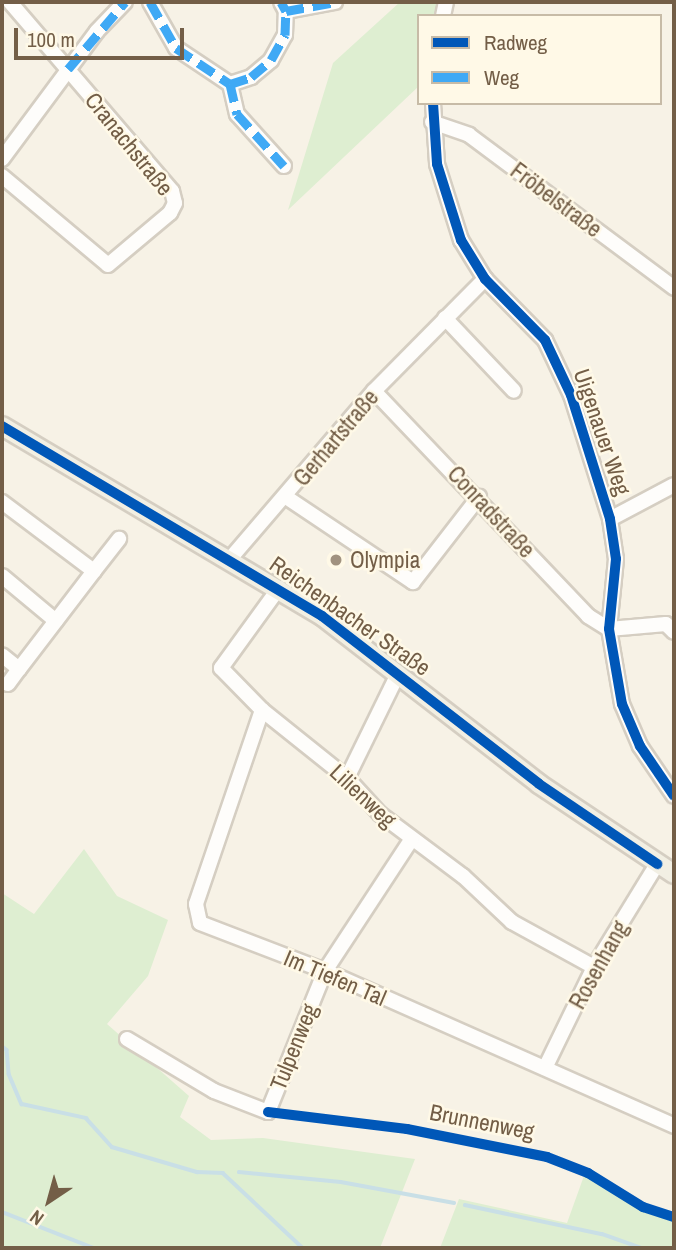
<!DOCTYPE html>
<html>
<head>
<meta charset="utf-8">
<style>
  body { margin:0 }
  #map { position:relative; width:676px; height:1250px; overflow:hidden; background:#f7f2e6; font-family:"Archivo Narrow",sans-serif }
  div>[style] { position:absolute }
  .green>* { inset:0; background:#deeed1 }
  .stream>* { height:3.5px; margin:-1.75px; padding:0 1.75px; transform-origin:1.75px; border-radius:1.75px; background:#c9dfe6 }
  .roads { filter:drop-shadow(2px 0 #d5cec2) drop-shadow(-2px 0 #d5cec2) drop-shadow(0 2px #d5cec2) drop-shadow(0 -2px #d5cec2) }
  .minor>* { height:14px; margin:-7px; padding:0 7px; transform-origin:7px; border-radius:7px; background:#fefdfb }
  .major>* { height:18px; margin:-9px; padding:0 9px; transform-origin:9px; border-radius:9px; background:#f2efe3 }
  .quiet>* { height:9px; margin-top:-4.5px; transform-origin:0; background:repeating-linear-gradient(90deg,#3fa9f5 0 18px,transparent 0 27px) }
  .cycleway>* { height:10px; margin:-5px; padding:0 5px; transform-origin:5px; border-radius:5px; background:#0057b8 }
  .dots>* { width:19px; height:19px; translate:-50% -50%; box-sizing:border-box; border:4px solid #fff9e7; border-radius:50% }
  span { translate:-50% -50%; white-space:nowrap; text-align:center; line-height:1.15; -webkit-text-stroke:5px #fff9e7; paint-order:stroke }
  .street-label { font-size:23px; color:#735e47 }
  .poi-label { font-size:23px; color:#735e47 }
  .left { translate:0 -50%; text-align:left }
  .frame { position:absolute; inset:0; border:4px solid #735e47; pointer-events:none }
  .legend { position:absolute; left:417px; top:14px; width:245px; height:91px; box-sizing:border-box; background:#fff9e7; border:2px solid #c7bba7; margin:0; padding:9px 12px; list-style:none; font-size:21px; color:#735e47 }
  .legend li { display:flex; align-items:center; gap:14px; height:35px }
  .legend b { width:35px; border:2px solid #c7bba7 }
  .north { position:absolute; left:14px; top:1166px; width:70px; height:70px; -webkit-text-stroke:5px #fff9e7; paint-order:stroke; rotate:216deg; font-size:19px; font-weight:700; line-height:28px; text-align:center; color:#735e47 }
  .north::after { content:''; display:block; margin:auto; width:24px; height:32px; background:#735e47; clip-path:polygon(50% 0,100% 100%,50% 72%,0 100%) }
  .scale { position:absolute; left:14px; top:28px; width:170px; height:32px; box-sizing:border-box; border:4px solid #735e47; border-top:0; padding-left:9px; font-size:21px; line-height:24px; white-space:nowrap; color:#735e47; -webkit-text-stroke:5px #fff9e7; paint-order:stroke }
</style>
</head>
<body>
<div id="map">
  <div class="green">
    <i style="clip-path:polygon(400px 2px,439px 2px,436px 16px,419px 16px,419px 86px,288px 210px,333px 63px)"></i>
    <i style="clip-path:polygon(84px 849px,117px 896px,168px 920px,148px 976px,107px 1024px,189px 1096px,180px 1117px,211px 1140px,263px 1138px,415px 1159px,380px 1248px,2px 1248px,2px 893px,34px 914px)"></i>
    <i style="clip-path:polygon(585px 1173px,641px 1209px,674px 1216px,674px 1248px,440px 1248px,459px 1199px,567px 1223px)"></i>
  </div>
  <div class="stream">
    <i style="left:2px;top:1046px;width:6px;rotate:39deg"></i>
    <i style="left:7px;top:1050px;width:24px;rotate:85deg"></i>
    <i style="left:9px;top:1074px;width:33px;rotate:67deg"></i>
    <i style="left:22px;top:1104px;width:66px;rotate:12.3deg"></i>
    <i style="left:86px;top:1118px;width:39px;rotate:48deg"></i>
    <i style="left:112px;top:1147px;width:89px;rotate:16.4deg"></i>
    <i style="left:197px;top:1172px;width:26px;rotate:2deg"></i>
    <i style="left:223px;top:1173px;width:110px;rotate:43.2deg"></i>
    <i style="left:239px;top:1172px;width:102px;rotate:5.6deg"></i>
    <i style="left:341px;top:1182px;width:115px;rotate:10.5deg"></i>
    <i style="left:465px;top:1205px;width:140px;rotate:12deg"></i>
    <i style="left:602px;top:1234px;width:42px;rotate:19.3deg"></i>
    <i style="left:2px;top:1212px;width:99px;rotate:21.4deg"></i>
  </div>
  <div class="roads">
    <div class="minor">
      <i style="left:150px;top:2px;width:53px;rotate:60.5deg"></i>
      <i style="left:176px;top:48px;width:65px;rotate:33.7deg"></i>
      <i style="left:230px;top:84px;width:22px;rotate:-18deg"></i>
      <i style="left:251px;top:77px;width:26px;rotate:-40deg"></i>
      <i style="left:271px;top:60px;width:29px;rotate:-61deg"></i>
      <i style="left:285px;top:35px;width:24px;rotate:-88deg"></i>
      <i style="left:286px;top:11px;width:10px;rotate:-119deg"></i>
      <i style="left:286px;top:11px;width:50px;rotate:-10.4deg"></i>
      <i style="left:443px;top:16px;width:14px;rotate:-78deg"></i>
      <i style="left:230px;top:84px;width:31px;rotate:77deg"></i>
      <i style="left:237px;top:114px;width:70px;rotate:47.9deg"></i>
      <i style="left:433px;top:103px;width:61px;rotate:86.2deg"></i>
      <i style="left:437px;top:164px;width:80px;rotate:72.5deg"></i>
      <i style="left:461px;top:240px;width:46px;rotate:58.4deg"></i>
      <i style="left:485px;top:279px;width:86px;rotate:45.5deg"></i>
      <i style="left:545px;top:340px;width:61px;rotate:64.7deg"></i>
      <i style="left:571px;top:395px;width:130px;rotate:72.5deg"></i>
      <i style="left:610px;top:519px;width:40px;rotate:81.5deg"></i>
      <i style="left:616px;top:559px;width:70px;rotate:95.7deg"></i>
      <i style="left:609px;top:629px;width:76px;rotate:80.2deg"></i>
      <i style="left:622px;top:704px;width:46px;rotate:66.8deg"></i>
      <i style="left:640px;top:746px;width:60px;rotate:55.8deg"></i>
      <i style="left:432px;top:122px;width:39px;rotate:19deg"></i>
      <i style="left:469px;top:135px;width:256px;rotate:36.7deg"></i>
      <i style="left:2px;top:159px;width:159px;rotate:-53.4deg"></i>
      <i style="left:97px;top:31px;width:40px;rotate:-46deg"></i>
      <i style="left:2px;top:176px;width:138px;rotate:40deg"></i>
      <i style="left:108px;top:265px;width:81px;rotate:-40deg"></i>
      <i style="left:170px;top:213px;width:11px;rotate:-63deg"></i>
      <i style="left:175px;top:203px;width:12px;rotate:-104deg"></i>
      <i style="left:172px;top:191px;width:249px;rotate:-130.6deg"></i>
      <i style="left:445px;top:318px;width:100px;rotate:46.6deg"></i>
      <i style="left:374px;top:391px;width:311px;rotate:46.4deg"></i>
      <i style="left:588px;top:616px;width:25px;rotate:32deg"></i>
      <i style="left:609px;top:629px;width:57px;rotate:-5deg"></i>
      <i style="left:666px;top:624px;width:11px;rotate:45deg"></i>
      <i style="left:286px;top:497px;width:153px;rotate:33.8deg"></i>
      <i style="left:413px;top:582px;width:108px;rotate:-52.2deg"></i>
      <i style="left:2px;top:502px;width:115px;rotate:36.9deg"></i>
      <i style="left:94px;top:571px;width:123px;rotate:127.4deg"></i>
      <i style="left:19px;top:669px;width:22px;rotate:-141deg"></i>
      <i style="left:610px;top:519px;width:72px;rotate:-28deg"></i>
      <i style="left:229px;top:560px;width:223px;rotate:-49.4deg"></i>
      <i style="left:374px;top:391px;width:158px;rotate:-45.3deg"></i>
      <i style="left:94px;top:571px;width:41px;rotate:-52deg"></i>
      <i style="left:2px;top:576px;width:70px;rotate:39.8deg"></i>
      <i style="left:279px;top:588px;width:99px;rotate:125.9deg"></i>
      <i style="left:221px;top:668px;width:59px;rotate:45.7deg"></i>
      <i style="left:262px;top:710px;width:109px;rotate:38.7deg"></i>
      <i style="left:347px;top:778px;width:49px;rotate:47.5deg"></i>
      <i style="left:380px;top:814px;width:104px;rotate:36.8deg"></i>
      <i style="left:463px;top:876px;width:67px;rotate:43.2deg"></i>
      <i style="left:512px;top:922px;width:94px;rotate:28.8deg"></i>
      <i style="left:8px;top:684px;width:19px;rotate:-54deg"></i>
      <i style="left:262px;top:710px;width:205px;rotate:108.8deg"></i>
      <i style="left:196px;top:904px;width:19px;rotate:78deg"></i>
      <i style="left:200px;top:923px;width:134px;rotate:21deg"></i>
      <i style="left:325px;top:971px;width:382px;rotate:23.9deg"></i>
      <i style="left:347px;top:778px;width:116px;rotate:-63.9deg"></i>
      <i style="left:127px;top:1039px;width:101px;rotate:30.9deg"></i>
      <i style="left:214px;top:1091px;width:58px;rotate:21.3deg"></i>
      <i style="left:268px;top:1112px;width:152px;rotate:-68deg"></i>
      <i style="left:325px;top:971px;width:157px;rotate:-56.7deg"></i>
      <i style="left:545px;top:1068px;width:112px;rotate:-64.1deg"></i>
      <i style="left:594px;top:967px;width:121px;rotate:-58.5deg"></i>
    </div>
    <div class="major">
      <i style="left:2px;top:426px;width:372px;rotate:30.7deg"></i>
      <i style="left:322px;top:616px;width:274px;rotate:37.7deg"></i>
      <i style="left:539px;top:784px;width:162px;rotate:33.7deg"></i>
    </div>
  </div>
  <div class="quiet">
    <i style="left:150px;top:2px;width:53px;rotate:60.5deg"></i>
    <i style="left:176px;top:48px;width:65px;rotate:33.7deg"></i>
    <i style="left:230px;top:84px;width:22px;rotate:-18deg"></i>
    <i style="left:251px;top:77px;width:26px;rotate:-40deg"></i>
    <i style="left:271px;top:60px;width:29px;rotate:-61deg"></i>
    <i style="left:285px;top:35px;width:24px;rotate:-88deg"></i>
    <i style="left:286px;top:11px;width:10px;rotate:-119deg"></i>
    <i style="left:286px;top:11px;width:50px;rotate:-10.4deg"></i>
    <i style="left:68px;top:69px;width:88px;rotate:-49.6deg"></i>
    <i style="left:230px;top:84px;width:31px;rotate:77deg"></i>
    <i style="left:237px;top:114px;width:70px;rotate:47.9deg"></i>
  </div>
  <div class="cycleway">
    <i style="left:433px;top:103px;width:61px;rotate:86.2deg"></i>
    <i style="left:437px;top:164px;width:80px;rotate:72.5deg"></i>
    <i style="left:461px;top:240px;width:46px;rotate:58.4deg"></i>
    <i style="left:485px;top:279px;width:86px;rotate:45.5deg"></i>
    <i style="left:545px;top:340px;width:61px;rotate:64.7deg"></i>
    <i style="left:571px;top:395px;width:130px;rotate:72.5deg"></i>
    <i style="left:610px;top:519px;width:40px;rotate:81.5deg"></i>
    <i style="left:616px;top:559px;width:70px;rotate:95.7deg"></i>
    <i style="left:609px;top:629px;width:76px;rotate:80.2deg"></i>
    <i style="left:622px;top:704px;width:46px;rotate:66.8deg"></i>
    <i style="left:640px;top:746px;width:60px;rotate:55.8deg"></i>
    <i style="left:2px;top:426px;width:372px;rotate:30.7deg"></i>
    <i style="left:322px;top:616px;width:274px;rotate:37.7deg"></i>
    <i style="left:539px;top:784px;width:143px;rotate:34.1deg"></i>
    <i style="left:268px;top:1112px;width:140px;rotate:7deg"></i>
    <i style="left:407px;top:1129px;width:143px;rotate:11.3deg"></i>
    <i style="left:547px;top:1157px;width:44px;rotate:21.3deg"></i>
    <i style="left:588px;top:1173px;width:65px;rotate:31.7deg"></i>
    <i style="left:643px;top:1207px;width:33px;rotate:18deg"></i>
  </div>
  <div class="dots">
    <i style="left:336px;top:560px;background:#a1927f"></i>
  </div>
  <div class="street-label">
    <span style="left:129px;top:144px;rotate:51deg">Cranachstraße</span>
    <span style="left:556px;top:200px;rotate:37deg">Fröbelstraße</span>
    <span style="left:602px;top:432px;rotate:71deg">Uigenauer Weg</span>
    <span style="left:336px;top:438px;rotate:-50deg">Gerhartstraße</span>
    <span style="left:491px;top:512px;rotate:47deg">Conradstraße</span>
    <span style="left:350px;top:616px;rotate:35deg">Reichenbacher Straße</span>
    <span style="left:363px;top:796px;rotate:43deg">Lilienweg</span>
    <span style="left:599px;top:965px;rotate:-61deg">Rosenhang</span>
    <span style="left:335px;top:978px;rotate:23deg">Im Tiefen Tal</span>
    <span style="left:294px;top:1047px;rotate:-68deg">Tulpenweg</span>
    <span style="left:482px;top:1122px;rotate:11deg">Brunnenweg</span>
  </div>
  <div class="poi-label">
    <span class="left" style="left:350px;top:560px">Olympia</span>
  </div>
  <div class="frame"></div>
  <ul class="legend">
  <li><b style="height:9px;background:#0057b8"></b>Radweg</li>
  <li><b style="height:9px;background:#3fa9f5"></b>Weg</li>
  </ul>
  <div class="north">N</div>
  <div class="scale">100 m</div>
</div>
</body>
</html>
